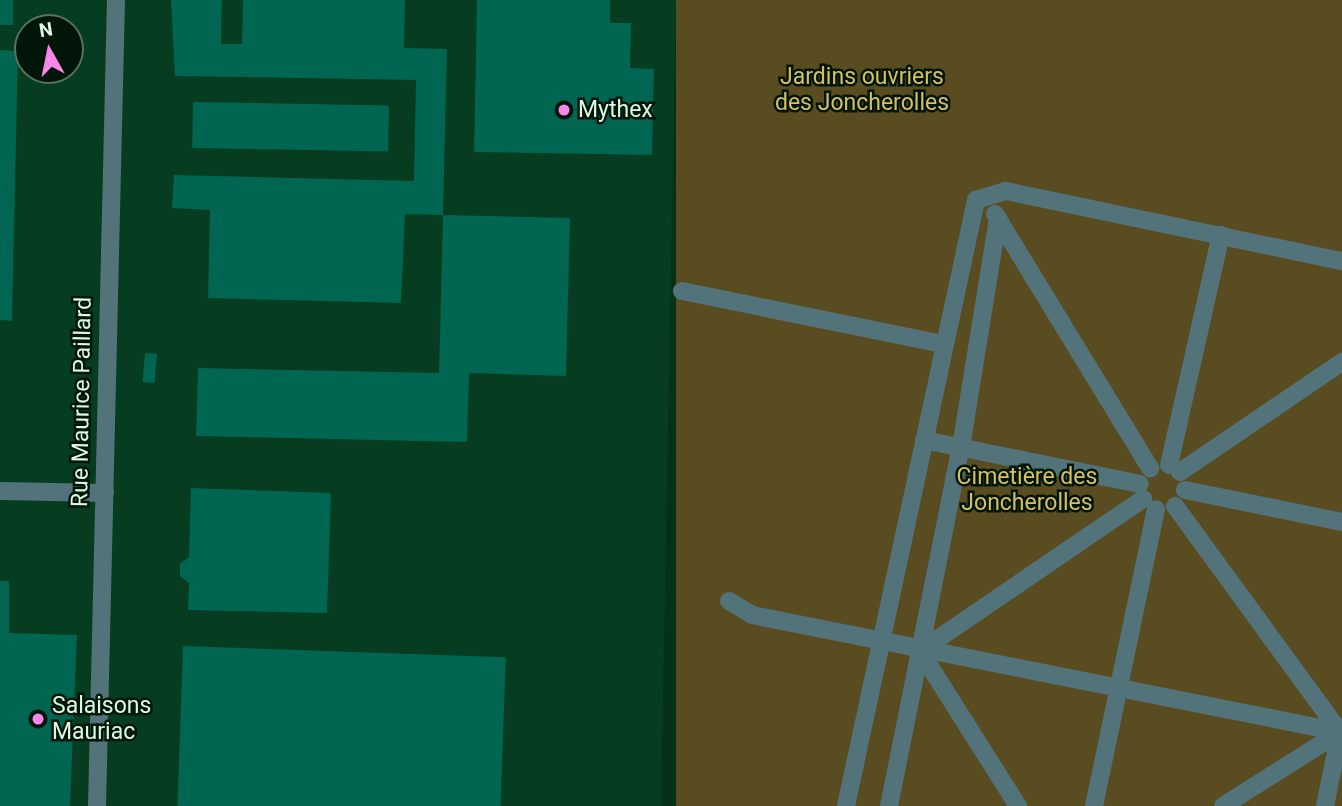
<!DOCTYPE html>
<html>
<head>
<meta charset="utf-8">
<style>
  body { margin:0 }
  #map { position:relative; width:1342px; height:806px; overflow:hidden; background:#043118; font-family:Roboto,sans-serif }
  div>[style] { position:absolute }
  .built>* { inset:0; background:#063c1f }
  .green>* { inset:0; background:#594c20; transform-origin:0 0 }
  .building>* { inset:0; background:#006551; transform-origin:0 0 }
  .lane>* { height:18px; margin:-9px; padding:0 9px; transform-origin:9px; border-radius:9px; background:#53737b }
  .street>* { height:18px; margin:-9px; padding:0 9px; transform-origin:9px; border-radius:9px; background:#53737b }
  .dots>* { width:19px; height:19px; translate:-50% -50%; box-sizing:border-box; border:4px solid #011608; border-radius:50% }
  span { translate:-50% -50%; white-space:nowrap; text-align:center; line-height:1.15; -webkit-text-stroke:5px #011608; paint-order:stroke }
  .park-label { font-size:23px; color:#d9be62 }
  .poi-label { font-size:23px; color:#dcf9e4 }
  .left { translate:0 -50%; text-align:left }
  .street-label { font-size:23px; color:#dcf9e4 }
  .north { position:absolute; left:14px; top:14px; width:70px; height:70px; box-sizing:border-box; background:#011608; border:2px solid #597160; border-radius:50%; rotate:351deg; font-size:19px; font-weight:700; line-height:28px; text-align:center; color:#dcf9e4 }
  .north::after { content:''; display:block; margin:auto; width:24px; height:32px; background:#fa87e7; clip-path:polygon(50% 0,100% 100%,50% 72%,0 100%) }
</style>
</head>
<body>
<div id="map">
  <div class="built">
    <i style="clip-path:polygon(evenodd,0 0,676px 0,661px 806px,0 806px,0 0,28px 28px,70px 28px,70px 70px,28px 70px,28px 28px)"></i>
  </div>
  <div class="green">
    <i style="left:676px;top:0;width:666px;height:806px"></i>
  </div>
  <div class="building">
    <i style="left:0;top:0;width:13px;height:25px"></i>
    <i style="clip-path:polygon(171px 0,222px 0,221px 44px,242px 44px,243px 0,405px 0,404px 48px,447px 49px,443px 215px,405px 214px,401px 303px,208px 298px,210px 210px,172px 208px,174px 175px,414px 181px,416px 80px,175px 76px)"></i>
    <i style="clip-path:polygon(477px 0,610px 0,610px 23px,631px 23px,630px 68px,654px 69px,652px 155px,474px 152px)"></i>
    <i style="clip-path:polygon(0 50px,18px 51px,12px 321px,0 320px)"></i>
    <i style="left:193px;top:102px;width:196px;height:46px;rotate:1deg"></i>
    <i style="clip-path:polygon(443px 215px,570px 218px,566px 376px,469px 373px,467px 442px,196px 436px,198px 368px,439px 373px)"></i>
    <i style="left:145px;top:353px;width:12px;height:29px;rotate:5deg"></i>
    <i style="clip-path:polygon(191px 488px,331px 493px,327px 613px,188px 610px,189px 583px,180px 576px,180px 564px,189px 557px)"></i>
    <i style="clip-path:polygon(0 581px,9px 581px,9px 633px,77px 635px,70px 806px,0 806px)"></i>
    <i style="left:183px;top:646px;width:323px;height:160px;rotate:2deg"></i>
  </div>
  <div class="lane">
    <i style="left:995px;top:214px;width:298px;rotate:58.6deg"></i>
    <i style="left:682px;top:291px;width:266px;rotate:11.5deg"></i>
    <i style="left:924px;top:440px;width:220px;rotate:11.5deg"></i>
    <i style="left:1169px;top:465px;width:236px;rotate:-77.3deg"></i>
    <i style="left:1180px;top:472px;width:196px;rotate:-34.2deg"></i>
    <i style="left:1185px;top:490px;width:160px;rotate:11.5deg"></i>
    <i style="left:1175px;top:506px;width:280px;rotate:53.9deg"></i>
    <i style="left:729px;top:601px;width:27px;rotate:31deg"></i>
    <i style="left:752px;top:615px;width:600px;rotate:11.25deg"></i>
    <i style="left:1340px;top:732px;width:138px;rotate:147.7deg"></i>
    <i style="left:846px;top:806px;width:620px;rotate:-77.89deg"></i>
    <i style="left:976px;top:200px;width:31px;rotate:-17deg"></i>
    <i style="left:1006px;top:191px;width:343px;rotate:11.8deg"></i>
    <i style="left:889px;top:806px;width:366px;rotate:-78.7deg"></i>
    <i style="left:961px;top:447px;width:232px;rotate:-80.8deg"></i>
    <i style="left:1018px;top:806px;width:183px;rotate:-122.3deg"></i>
    <i style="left:920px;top:651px;width:270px;rotate:-34.3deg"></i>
    <i style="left:1094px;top:806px;width:303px;rotate:-78.2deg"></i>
    <i style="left:1325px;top:806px;width:80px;rotate:-78.4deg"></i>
  </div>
  <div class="street">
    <i style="left:0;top:491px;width:105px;rotate:1.1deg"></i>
    <i style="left:97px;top:806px;width:806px;rotate:-88.65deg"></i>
  </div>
  <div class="dots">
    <i style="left:564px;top:110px;background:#fa87e7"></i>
    <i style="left:38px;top:719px;background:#fa87e7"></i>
  </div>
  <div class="park-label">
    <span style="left:862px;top:90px">Jardins ouvriers<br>des Joncherolles</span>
    <span style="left:1027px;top:490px">Cimetière des<br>Joncherolles</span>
  </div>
  <div class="poi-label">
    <span class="left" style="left:578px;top:110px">Mythex</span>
    <span class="left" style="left:52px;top:719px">Salaisons<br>Mauriac</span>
  </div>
  <div class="street-label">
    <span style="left:82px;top:402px;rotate:-89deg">Rue Maurice Paillard</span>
  </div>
  <div class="north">N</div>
</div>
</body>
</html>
